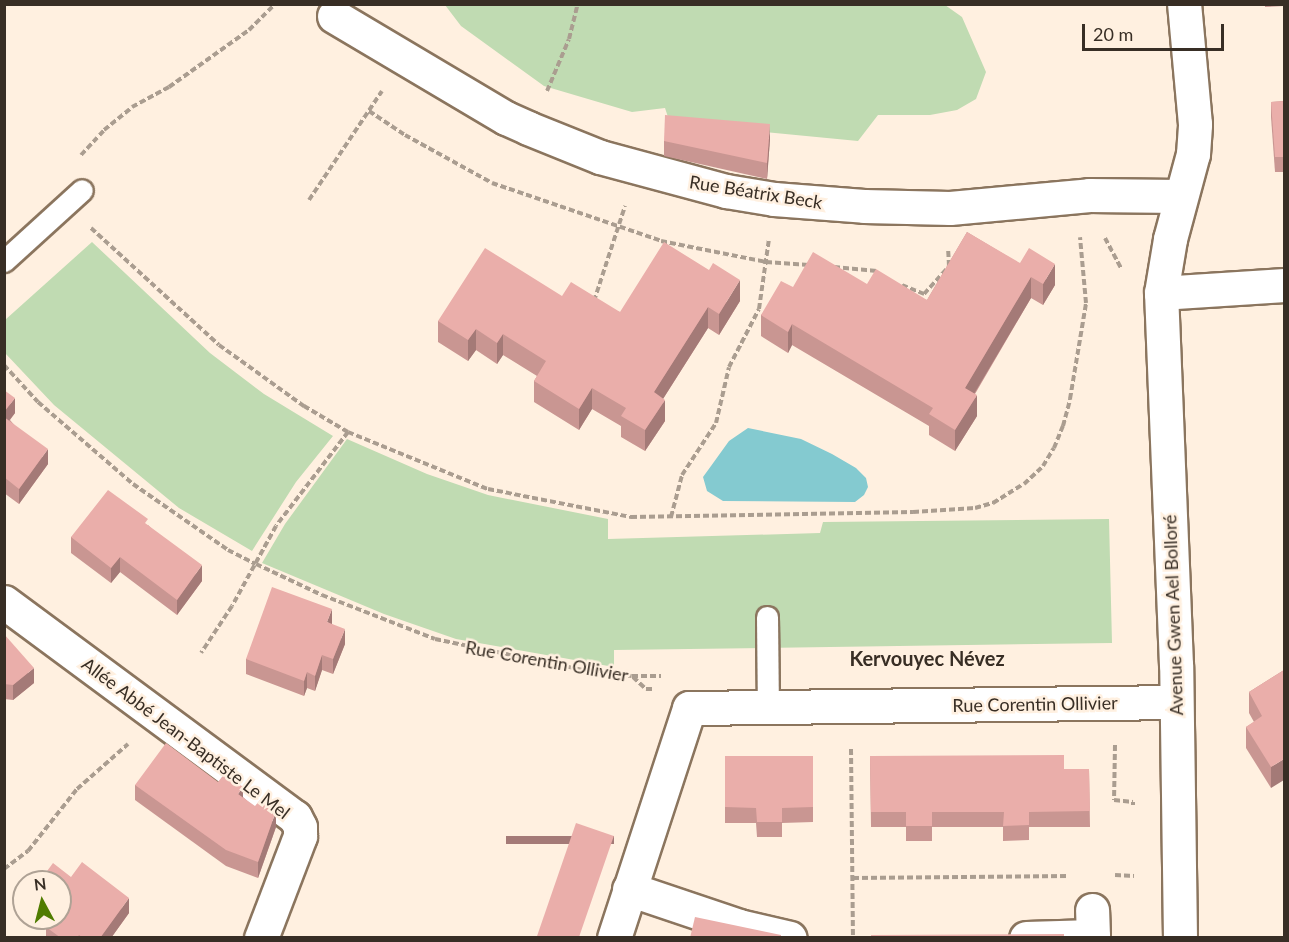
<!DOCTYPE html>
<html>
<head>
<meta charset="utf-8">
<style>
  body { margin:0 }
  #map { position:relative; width:1289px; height:942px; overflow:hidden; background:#fff0e0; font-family:Lato,sans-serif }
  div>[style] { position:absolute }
  .green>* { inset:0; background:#c0dbb2 }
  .water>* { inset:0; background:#84cad0 }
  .path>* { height:4px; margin-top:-2px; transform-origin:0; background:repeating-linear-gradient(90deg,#aa9d90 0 6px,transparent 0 9px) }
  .roads { filter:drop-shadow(2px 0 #8b755e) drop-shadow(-2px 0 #8b755e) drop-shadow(0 2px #8b755e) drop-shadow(0 -2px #8b755e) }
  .lane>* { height:21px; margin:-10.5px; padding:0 10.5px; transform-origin:10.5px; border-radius:10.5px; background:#fff }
  .street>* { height:33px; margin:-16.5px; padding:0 16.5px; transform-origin:16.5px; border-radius:16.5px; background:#fff }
  .wall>* { inset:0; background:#c99692 }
  .shaded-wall>* { inset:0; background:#a47a77; transform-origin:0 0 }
  .building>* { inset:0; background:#eaaeaa; transform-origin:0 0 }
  span { translate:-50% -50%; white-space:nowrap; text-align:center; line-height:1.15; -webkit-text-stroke:5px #fff0e0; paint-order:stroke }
  .street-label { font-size:18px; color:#382e25 }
  .neighbourhood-label { font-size:20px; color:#382e25; font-weight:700 }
  .frame { position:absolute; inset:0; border:6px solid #382e25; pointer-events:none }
  .north { position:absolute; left:12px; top:870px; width:60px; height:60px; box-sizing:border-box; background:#fff0e0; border:2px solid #afa295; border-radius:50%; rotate:353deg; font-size:16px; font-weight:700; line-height:24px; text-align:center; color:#382e25 }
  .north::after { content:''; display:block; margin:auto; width:21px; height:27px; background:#507c00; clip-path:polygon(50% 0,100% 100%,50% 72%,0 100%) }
  .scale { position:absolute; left:1082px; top:24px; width:142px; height:27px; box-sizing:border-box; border:3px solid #382e25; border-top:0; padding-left:8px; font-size:18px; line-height:21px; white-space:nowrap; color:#382e25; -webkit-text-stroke:4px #fff0e0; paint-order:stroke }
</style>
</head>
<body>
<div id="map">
  <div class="green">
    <i style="clip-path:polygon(445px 5px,945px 5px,962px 17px,986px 72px,976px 99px,957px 110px,930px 115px,878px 115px,858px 141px,670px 123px,665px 108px,632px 112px,544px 86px,461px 26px)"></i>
    <i style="clip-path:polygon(92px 242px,210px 353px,264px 394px,333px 436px,296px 482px,252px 551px,179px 508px,54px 405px,5px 353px,5px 320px)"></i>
    <i style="clip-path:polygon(347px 439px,427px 474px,488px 495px,608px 519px,608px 539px,820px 533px,823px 522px,1109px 519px,1112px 643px,614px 650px,614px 667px,456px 639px,384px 614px,262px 563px,285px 524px)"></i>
  </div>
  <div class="water">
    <i style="clip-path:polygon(748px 428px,801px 439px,832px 454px,856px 468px,866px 478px,868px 487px,864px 495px,855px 502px,723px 501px,707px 491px,703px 477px,711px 466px,729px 441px)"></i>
  </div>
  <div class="path">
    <i style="left:547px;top:91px;width:56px;rotate:-67.1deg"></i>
    <i style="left:569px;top:39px;width:36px;rotate:-76deg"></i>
    <i style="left:369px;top:111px;width:43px;rotate:33.7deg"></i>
    <i style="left:405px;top:135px;width:99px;rotate:28.9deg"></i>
    <i style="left:492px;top:183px;width:179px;rotate:18.9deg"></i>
    <i style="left:661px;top:241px;width:107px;rotate:11.3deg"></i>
    <i style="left:766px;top:262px;width:43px;rotate:4deg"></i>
    <i style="left:81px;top:155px;width:34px;rotate:-47deg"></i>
    <i style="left:104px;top:130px;width:36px;rotate:-39deg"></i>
    <i style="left:132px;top:107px;width:42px;rotate:-28.4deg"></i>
    <i style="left:169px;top:87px;width:98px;rotate:-35.5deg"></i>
    <i style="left:249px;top:30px;width:37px;rotate:-45deg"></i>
    <i style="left:309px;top:200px;width:131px;rotate:-56.2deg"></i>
    <i style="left:91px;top:228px;width:173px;rotate:42.4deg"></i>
    <i style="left:219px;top:345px;width:105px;rotate:35.7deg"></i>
    <i style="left:304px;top:406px;width:51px;rotate:30.6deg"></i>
    <i style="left:348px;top:432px;width:118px;rotate:127.5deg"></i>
    <i style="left:276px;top:526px;width:91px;rotate:118.8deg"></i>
    <i style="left:232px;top:606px;width:56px;rotate:123.4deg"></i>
    <i style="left:1105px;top:238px;width:34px;rotate:62deg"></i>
    <i style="left:834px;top:267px;width:43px;rotate:5.3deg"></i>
    <i style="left:902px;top:285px;width:24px;rotate:22deg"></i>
    <i style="left:924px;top:294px;width:38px;rotate:-48deg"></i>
    <i style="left:949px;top:266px;width:18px;rotate:-93deg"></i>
    <i style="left:594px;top:301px;width:100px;rotate:-71.9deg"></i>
    <i style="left:4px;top:365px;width:50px;rotate:47.4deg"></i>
    <i style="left:38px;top:402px;width:125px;rotate:40.8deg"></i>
    <i style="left:133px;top:484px;width:116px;rotate:34.8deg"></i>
    <i style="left:228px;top:550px;width:31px;rotate:27deg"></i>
    <i style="left:256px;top:564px;width:73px;rotate:25.2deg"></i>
    <i style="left:322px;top:595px;width:121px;rotate:21.3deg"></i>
    <i style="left:435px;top:639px;width:152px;rotate:11.8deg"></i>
    <i style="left:584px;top:670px;width:48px;rotate:7.1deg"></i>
    <i style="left:632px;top:676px;width:29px"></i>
    <i style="left:348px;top:432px;width:151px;rotate:22.2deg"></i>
    <i style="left:488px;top:489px;width:146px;rotate:11.1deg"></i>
    <i style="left:631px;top:517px;width:282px;rotate:-1deg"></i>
    <i style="left:913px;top:512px;width:62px;rotate:-3.7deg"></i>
    <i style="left:975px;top:508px;width:19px;rotate:-16deg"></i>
    <i style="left:993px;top:503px;width:36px;rotate:-32deg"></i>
    <i style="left:1024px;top:484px;width:26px;rotate:-43deg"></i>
    <i style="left:1043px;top:466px;width:21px;rotate:-59deg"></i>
    <i style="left:1054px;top:448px;width:24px;rotate:-68deg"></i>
    <i style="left:1063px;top:426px;width:28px;rotate:-75deg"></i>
    <i style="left:1070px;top:399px;width:97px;rotate:-80.5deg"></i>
    <i style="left:1086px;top:303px;width:66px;rotate:-95.2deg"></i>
    <i style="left:671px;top:517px;width:43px;rotate:-75.3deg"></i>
    <i style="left:682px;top:475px;width:62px;rotate:-56.8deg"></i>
    <i style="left:716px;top:423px;width:57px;rotate:-76.9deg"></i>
    <i style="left:729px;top:367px;width:65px;rotate:-62.7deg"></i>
    <i style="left:759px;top:309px;width:71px;rotate:-81.9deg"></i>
    <i style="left:633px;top:677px;width:18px;rotate:43deg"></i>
    <i style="left:646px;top:689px;width:7px"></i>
    <i style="left:1115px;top:745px;width:55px;rotate:91deg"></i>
    <i style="left:1114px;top:800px;width:19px;rotate:6deg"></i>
    <i style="left:1133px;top:802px;width:3px;rotate:90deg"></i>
    <i style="left:851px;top:749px;width:189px;rotate:89.4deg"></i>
    <i style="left:4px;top:869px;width:30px;rotate:-37deg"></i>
    <i style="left:28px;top:851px;width:79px;rotate:-51.7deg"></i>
    <i style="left:77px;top:789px;width:68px;rotate:-41.4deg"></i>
    <i style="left:1115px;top:875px;width:19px;rotate:3deg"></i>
    <i style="left:853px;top:878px;width:216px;rotate:-0.5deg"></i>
  </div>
  <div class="roads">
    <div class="lane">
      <i style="left:4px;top:261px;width:105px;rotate:-42.3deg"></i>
      <i style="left:767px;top:617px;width:90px;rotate:89.4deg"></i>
    </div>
    <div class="street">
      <i style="left:334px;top:16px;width:200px;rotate:30.7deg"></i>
      <i style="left:506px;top:118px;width:24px;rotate:24deg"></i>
      <i style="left:528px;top:128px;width:78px;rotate:21.9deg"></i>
      <i style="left:600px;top:157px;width:131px;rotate:15.1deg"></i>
      <i style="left:726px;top:191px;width:49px;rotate:9.5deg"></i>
      <i style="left:774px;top:199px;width:90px;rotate:4.4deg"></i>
      <i style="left:864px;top:206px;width:86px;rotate:1.3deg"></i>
      <i style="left:950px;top:208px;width:140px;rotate:-5.3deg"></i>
      <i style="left:1089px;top:195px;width:91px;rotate:0.6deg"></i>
      <i style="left:1161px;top:293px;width:123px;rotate:-3.7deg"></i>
      <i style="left:4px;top:602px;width:362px;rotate:36.5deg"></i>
      <i style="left:295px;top:817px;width:11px;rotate:63deg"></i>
      <i style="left:300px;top:827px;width:9px;rotate:90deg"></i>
      <i style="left:300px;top:836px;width:109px;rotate:110.9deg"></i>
      <i style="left:629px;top:889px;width:116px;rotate:18.6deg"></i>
      <i style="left:739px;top:926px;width:52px;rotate:13.2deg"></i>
      <i style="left:614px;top:938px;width:242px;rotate:-71.9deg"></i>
      <i style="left:689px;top:708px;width:487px;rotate:-0.7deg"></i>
      <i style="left:1026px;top:938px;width:67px;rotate:-1.7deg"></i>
      <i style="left:1093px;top:936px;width:26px;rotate:-92deg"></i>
      <i style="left:1180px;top:938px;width:273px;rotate:-90.8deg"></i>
      <i style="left:1176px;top:665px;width:372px;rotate:-92.3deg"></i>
      <i style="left:1161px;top:293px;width:55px;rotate:-80.5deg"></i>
      <i style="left:1170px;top:239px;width:88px;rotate:-74.9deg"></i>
      <i style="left:1193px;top:154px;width:30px;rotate:-86deg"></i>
      <i style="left:1195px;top:124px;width:121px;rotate:-95.2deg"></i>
    </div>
  </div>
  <div class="wall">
    <i style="clip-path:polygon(1265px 4px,1284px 4px,1284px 6px,1265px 7px)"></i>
    <i style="clip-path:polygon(1284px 101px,1284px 172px,1275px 172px,1271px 117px,1271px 102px)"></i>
    <i style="clip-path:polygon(770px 139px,767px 179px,664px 156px,664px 141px)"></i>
    <i style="clip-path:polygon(967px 232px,1055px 285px,1043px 305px,1031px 298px,975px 394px,977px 416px,955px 451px,929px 435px,929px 426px,792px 345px,788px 353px,761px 336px,761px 315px,793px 287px,867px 284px,927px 300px)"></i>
    <i style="clip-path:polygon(562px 296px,620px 312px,740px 301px,719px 335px,708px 328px,663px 399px,665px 421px,645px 451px,621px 437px,621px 426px,592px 409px,579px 430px,534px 402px,534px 381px,537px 376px,503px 355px,497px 364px,476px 350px,468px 361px,438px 342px,438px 321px)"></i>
    <i style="clip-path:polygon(4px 390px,15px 413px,10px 420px,48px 464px,19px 504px,4px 493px)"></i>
    <i style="clip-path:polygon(148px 525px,202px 581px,177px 615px,120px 572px,111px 583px,71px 553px,71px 537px)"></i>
    <i style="clip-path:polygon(332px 624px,345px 644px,333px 674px,322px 670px,315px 691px,307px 688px,304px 696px,246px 674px,246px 659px)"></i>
    <i style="clip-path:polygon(4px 634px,34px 683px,13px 700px,4px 699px)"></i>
    <i style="clip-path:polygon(1284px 670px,1271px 788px,1246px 748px,1246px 727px,1254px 722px,1249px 713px,1249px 692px)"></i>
    <i style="clip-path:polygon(725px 756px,813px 756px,813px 822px,782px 823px,782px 837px,757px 837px,756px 823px,725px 823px)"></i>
    <i style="clip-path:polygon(870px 756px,1064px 769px,1089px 769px,1090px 827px,1029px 827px,1029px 840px,1003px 841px,1003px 827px,932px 827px,932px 841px,906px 841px,906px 827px,871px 827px)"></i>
    <i style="clip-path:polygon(218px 782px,243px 797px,276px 827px,258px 878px,226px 866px,135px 800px,135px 785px)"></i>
    <i style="clip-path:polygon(71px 877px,129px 913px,111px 938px,46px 938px,46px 927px,51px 920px,48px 918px,60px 918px)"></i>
  </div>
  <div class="shaded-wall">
    <i style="clip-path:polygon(770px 124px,770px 139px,767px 179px,767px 163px)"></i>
    <i style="clip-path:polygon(1055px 264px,1055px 285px,1043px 305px,1043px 284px)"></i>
    <i style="clip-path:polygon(1031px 277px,1031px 298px,965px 409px,965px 388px)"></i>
    <i style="clip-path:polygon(740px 280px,740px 301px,719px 335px,719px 314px)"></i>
    <i style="clip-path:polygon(708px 307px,708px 328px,654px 413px,654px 392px)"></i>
    <i style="clip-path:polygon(792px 324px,792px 345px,788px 353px,788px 332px)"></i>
    <i style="clip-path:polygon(476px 329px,476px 350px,468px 361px,468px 340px)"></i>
    <i style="clip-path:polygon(503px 334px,503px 355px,497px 364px,497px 343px)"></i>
    <i style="clip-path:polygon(592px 388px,592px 409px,579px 430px,579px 409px)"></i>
    <i style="clip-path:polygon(977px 395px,977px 416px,955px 451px,955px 430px)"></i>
    <i style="clip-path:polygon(15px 398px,15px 413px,4px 427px,4px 412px)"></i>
    <i style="clip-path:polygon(665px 400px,665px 421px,645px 451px,645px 430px)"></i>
    <i style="clip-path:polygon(48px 449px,48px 464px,19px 504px,19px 489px)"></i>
    <i style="clip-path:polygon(120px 557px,120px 572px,111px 583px,111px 568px)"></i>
    <i style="clip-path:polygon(202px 565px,202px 581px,177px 615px,177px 600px)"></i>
    <i style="clip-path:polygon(332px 609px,332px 625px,327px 622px)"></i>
    <i style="clip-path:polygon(345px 629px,345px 644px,333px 674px,333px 659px)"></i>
    <i style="clip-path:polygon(322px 655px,322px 670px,315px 691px,315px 676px)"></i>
    <i style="clip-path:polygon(34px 668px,34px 683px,13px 700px,13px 685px)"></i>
    <i style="clip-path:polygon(307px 672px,307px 688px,304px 696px,304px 681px)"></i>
    <i style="clip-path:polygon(1284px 759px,1284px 780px,1271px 788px,1271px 767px)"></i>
    <i style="clip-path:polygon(243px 787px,243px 802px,238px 794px)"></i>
    <i style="clip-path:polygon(276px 811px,276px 827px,258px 878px,258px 862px)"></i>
    <i style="left:614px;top:836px;width:8px;height:108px;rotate:90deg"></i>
    <i style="clip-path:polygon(129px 898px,129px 913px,111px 938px,100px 938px)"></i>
  </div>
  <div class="building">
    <i style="clip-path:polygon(1284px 101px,1284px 157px,1275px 157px,1271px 102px)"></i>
    <i style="clip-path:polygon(665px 115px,770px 124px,767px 163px,664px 141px)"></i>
    <i style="clip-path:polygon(967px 232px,1020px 263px,1029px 248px,1055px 264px,1043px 284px,1031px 277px,965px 388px,977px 395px,955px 430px,929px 414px,933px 408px,792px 324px,788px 332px,761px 315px,781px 281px,793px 287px,813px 252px,867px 284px,876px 269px,927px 300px)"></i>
    <i style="clip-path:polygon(664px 242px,709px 270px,713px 263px,740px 280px,719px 314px,708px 307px,654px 392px,665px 400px,645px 430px,621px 416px,626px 408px,592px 388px,579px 409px,534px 381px,546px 361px,503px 334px,497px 343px,476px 329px,468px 340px,438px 321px,485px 248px,562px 296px,571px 282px,620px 312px)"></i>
    <i style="clip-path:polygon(4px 390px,15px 398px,4px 412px)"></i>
    <i style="clip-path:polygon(4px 417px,48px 449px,19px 489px,4px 477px)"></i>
    <i style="clip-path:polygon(108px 490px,148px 519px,145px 523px,202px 565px,177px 600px,120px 557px,111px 568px,71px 537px)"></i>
    <i style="clip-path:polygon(272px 587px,332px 609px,327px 622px,345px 629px,333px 659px,322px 655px,315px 676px,307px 672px,304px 681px,246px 659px)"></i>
    <i style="clip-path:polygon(4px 634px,34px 668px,13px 685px,4px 684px)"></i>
    <i style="clip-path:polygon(1284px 670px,1284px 759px,1271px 767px,1246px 727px,1262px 716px,1249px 692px)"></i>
    <i style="clip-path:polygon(166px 743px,218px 782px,225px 773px,243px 787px,238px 794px,255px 806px,260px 800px,276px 811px,258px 862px,226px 850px,135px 785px)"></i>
    <i style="clip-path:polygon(1064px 755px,1064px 769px,1089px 769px,1090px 811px,1029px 812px,1029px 825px,1003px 826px,1004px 812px,932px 812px,932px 826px,906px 826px,906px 812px,871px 812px,870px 756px)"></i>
    <i style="clip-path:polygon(725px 756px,813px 756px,813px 807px,782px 808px,782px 822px,757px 822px,756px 808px,725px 807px)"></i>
    <i style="left:576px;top:823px;width:40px;height:122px;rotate:19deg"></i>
    <i style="clip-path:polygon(82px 862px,129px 898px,100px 938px,83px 938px,79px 935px,77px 938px,61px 938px,46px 927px,53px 918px,60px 918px,60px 882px,39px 882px,53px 863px,71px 877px)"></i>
    <i style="clip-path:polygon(695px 917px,781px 935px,781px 938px,690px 938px)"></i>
    <i style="clip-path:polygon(1064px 934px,1064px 938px,871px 938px,871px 935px)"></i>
  </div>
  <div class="street-label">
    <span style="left:756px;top:192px;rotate:9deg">Rue Béatrix Beck</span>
    <span style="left:1173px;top:615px;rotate:-92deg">Avenue Gwen Ael Bolloré</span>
    <span style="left:547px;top:661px;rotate:10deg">Rue Corentin Ollivier</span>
    <span style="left:1035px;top:704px;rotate:-1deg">Rue Corentin Ollivier</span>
    <span style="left:186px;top:738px;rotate:37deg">Allée Abbé Jean-Baptiste Le Mel</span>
  </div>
  <div class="neighbourhood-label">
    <span style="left:927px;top:658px">Kervouyec Névez</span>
  </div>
  <div class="frame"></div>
  <div class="north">N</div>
  <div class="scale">20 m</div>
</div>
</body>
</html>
